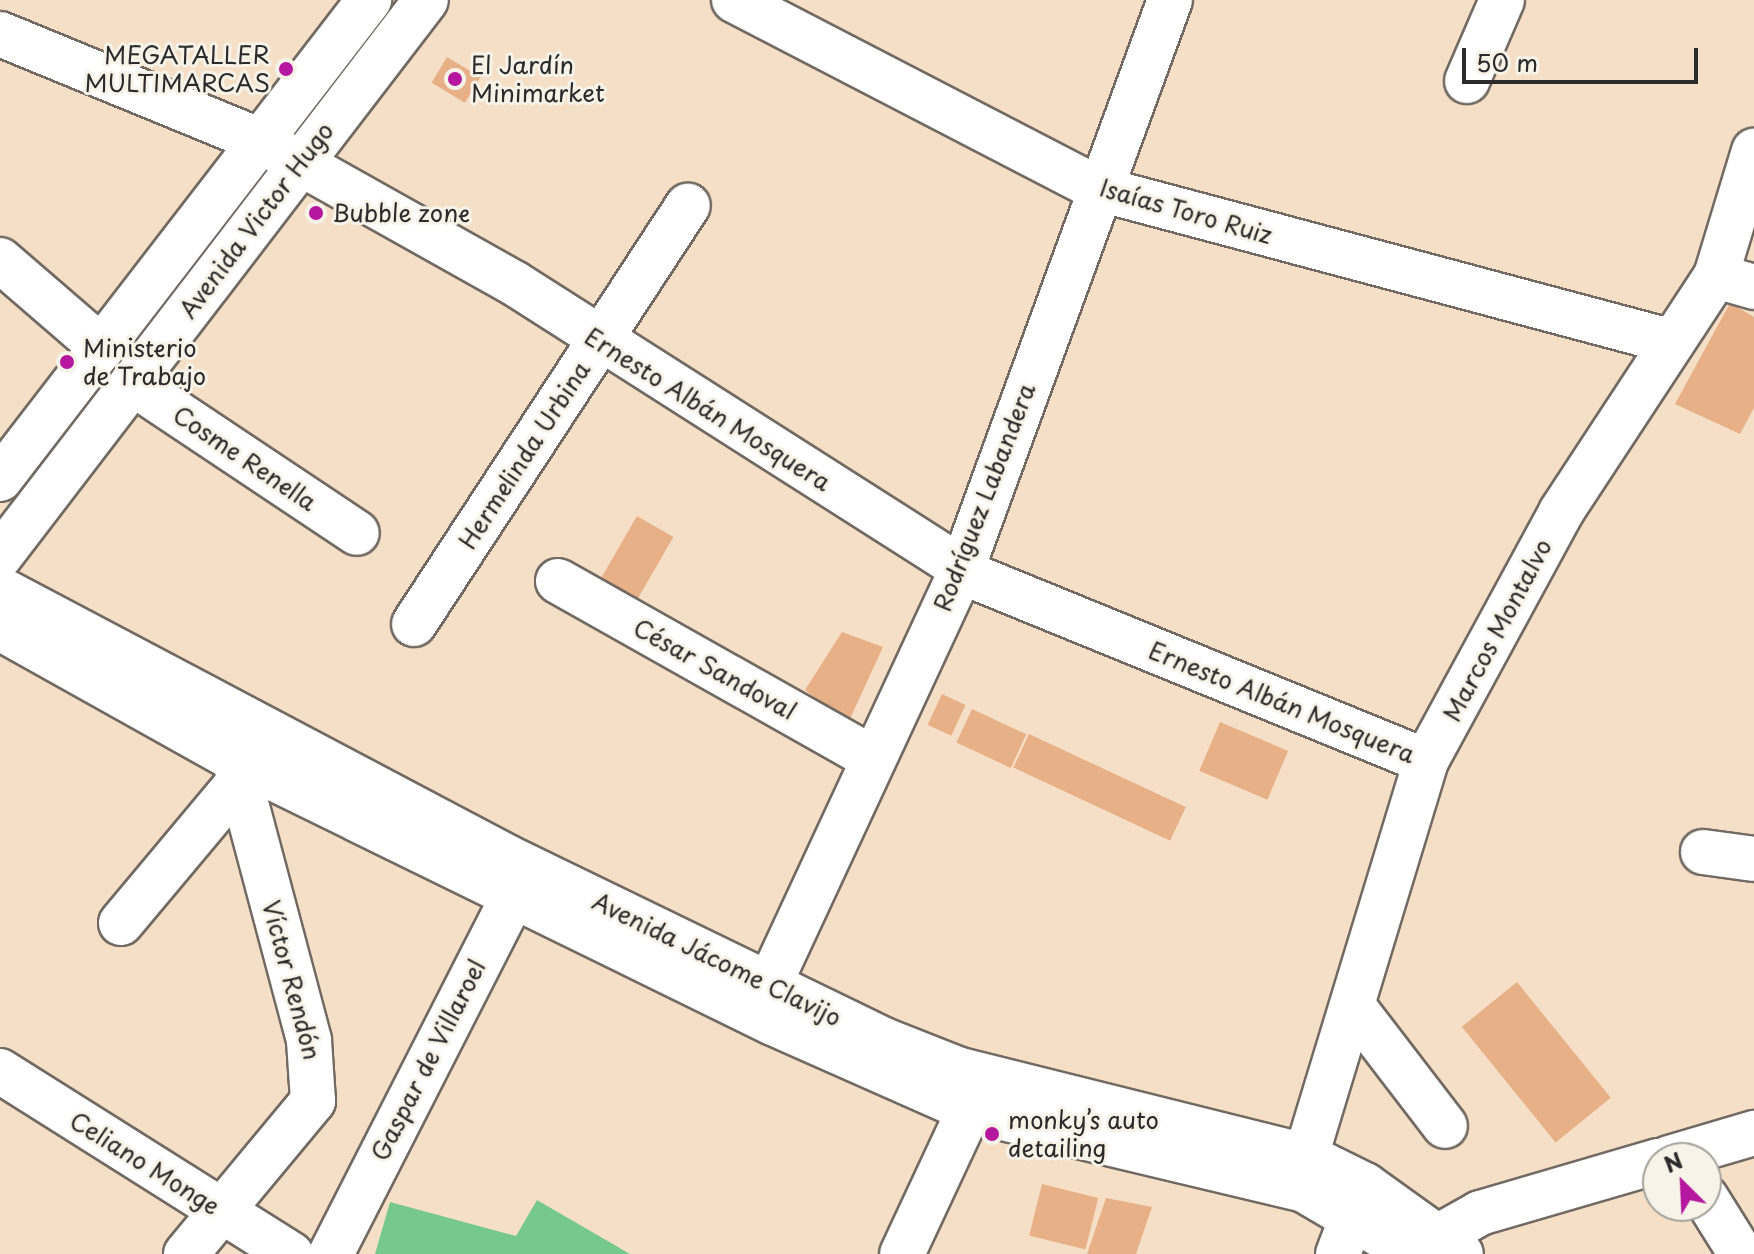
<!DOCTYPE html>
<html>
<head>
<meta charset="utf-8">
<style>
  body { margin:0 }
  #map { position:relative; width:1754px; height:1254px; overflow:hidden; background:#f5e0c7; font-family:"Playpen Sans",sans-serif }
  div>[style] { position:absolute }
  .green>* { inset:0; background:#77c98b }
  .building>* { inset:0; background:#e8b087; transform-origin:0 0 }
  .roads { filter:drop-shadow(2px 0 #726a62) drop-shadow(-2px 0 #726a62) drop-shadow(0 2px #726a62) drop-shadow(0 -2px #726a62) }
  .minor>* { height:44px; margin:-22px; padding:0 22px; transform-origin:22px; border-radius:22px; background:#fff }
  .major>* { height:44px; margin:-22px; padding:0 22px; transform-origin:22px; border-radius:22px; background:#fff }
  .dots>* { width:22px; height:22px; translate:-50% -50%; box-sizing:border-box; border:4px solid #f7f3e8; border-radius:50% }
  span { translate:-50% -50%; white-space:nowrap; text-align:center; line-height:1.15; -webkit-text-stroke:6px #f7f3e8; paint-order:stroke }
  .poi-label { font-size:24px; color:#2b2b2b }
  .right { translate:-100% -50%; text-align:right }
  .left { translate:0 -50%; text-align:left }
  .street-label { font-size:24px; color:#2b2b2b }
  .north { position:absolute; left:1642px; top:1142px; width:80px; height:80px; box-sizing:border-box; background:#f7f3e8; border:2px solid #a5a39c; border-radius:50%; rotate:336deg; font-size:22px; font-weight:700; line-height:32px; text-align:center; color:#2b2b2b }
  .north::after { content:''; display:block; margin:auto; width:28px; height:36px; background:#b5179e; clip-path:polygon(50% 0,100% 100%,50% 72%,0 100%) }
  .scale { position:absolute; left:1462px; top:48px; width:236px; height:36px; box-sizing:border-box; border:4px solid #2b2b2b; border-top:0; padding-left:10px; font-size:24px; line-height:28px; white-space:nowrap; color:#2b2b2b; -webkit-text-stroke:6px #f7f3e8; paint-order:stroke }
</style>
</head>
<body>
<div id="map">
  <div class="green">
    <i style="clip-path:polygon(537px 1200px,630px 1254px,375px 1254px,390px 1202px,516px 1236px)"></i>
  </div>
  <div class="building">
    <i style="left:447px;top:57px;width:39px;height:30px;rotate:31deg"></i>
    <i style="clip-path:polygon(1730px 303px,1754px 317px,1754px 408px,1740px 434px,1675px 404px)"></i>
    <i style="left:637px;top:516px;width:42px;height:78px;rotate:30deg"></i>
    <i style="clip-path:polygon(842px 632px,883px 647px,848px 723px,805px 690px)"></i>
    <i style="left:942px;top:694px;width:26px;height:34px;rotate:25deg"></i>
    <i style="left:972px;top:709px;width:60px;height:37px;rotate:25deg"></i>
    <i style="left:1220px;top:722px;width:74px;height:53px;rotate:23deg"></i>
    <i style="left:1029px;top:734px;width:173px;height:37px;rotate:25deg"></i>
    <i style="left:1517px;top:982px;width:149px;height:71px;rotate:51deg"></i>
    <i style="left:1042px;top:1184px;width:58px;height:53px;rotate:14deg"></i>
    <i style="clip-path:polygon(1106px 1198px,1152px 1207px,1136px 1254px,1087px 1254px)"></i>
  </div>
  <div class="roads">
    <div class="minor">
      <i style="left:734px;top:0;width:408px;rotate:27.4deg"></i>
      <i style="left:1096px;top:188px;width:593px;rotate:14.95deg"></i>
      <i style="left:0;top:34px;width:280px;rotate:22.3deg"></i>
      <i style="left:259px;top:140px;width:292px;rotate:29.3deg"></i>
      <i style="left:514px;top:283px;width:549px;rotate:32.5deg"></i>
      <i style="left:977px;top:578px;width:485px;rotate:22.2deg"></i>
      <i style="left:1467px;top:81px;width:88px;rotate:-66.6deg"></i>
      <i style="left:0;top:260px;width:135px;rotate:40.8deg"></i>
      <i style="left:1716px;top:276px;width:40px;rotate:16deg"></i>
      <i style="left:132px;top:383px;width:270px;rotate:33.7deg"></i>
      <i style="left:558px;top:581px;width:360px;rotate:29.4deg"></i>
      <i style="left:0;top:589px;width:573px;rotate:27.86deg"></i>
      <i style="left:507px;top:857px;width:419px;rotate:25.9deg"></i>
      <i style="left:884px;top:1040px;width:82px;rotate:21.5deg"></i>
      <i style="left:960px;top:1070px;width:357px;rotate:14deg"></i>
      <i style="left:1306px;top:1156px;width:66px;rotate:26.2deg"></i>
      <i style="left:1365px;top:1185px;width:118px;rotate:35.7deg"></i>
      <i style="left:414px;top:624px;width:500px;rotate:-56.8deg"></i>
      <i style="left:0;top:628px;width:268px;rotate:29.2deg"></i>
      <i style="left:234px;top:759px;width:600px;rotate:26.1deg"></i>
      <i style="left:773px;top:1023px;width:214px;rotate:23.9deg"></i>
      <i style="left:969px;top:1110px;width:344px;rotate:13.4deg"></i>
      <i style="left:1304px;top:1190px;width:126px;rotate:30.4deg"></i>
      <i style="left:1703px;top:852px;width:51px;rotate:7.8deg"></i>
      <i style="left:121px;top:923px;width:184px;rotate:-50.1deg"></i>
      <i style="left:770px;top:983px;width:456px;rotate:-65.1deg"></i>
      <i style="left:962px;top:569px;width:606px;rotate:-69.92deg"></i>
      <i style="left:1356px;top:1010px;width:146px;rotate:52.5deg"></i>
      <i style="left:0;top:1071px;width:344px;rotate:32.2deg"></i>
      <i style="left:1669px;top:1158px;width:89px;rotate:-16.4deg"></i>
      <i style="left:1304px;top:1183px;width:27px;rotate:-86deg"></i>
      <i style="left:1306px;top:1156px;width:413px;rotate:-73.1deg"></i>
      <i style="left:1426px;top:761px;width:283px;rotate:-61.5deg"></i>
      <i style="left:1561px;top:512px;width:282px;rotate:-56.7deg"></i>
      <i style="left:1716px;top:276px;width:131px;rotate:-73.1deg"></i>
      <i style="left:1706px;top:1198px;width:66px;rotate:58deg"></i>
      <i style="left:1418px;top:1248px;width:71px;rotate:-29.4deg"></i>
      <i style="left:1480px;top:1213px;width:185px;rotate:-16.3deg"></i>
      <i style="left:186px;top:1254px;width:199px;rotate:-50.3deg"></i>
      <i style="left:313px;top:1101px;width:61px;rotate:-93.8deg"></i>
      <i style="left:309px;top:1040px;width:291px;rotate:-104.9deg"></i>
      <i style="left:331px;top:1254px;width:430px;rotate:-63deg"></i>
      <i style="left:902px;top:1254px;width:159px;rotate:-65deg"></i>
      <i style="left:1338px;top:1254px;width:73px;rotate:-69.1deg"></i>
    </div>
    <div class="major">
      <i style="left:0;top:479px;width:605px;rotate:-52.39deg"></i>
      <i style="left:0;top:556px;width:700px;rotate:-52.54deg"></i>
    </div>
  </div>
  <div class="dots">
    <i style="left:286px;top:69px;background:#b5179e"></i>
    <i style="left:455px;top:79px;background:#b5179e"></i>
    <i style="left:316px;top:213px;background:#b5179e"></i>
    <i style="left:67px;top:362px;background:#b5179e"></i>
    <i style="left:992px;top:1134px;background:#b5179e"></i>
  </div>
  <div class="poi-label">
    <span class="right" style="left:270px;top:69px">MEGATALLER<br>MULTIMARCAS</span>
    <span class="left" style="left:471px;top:79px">El Jardín<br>Minimarket</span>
    <span class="left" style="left:332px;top:213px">Bubble zone</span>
    <span class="left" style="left:83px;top:362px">Ministerio<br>de Trabajo</span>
    <span class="left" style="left:1008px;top:1134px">monky’s auto<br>detailing</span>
  </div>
  <div class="street-label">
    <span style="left:1186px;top:211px;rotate:16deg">Isaías Toro Ruiz</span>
    <span style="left:256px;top:220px;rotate:-53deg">Avenida Victor Hugo</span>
    <span style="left:708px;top:409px;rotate:32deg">Ernesto Albán Mosquera</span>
    <span style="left:524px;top:455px;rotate:-57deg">Hermelinda Urbina</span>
    <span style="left:245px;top:458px;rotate:34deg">Cosme Renella</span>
    <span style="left:984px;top:497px;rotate:-69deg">Rodríguez Labandera</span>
    <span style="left:1497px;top:630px;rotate:-62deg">Marcos Montalvo</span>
    <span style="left:715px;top:669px;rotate:29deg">César Sandoval</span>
    <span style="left:1282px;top:702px;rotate:22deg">Ernesto Albán Mosquera</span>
    <span style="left:717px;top:959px;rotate:26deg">Avenida Jácome Clavijo</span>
    <span style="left:292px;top:980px;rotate:75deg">Víctor Rendón</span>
    <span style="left:428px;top:1060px;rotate:-63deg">Gaspar de Villaroel</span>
    <span style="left:145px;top:1163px;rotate:32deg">Celiano Monge</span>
  </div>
  <div class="north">N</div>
  <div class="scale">50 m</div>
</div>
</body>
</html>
